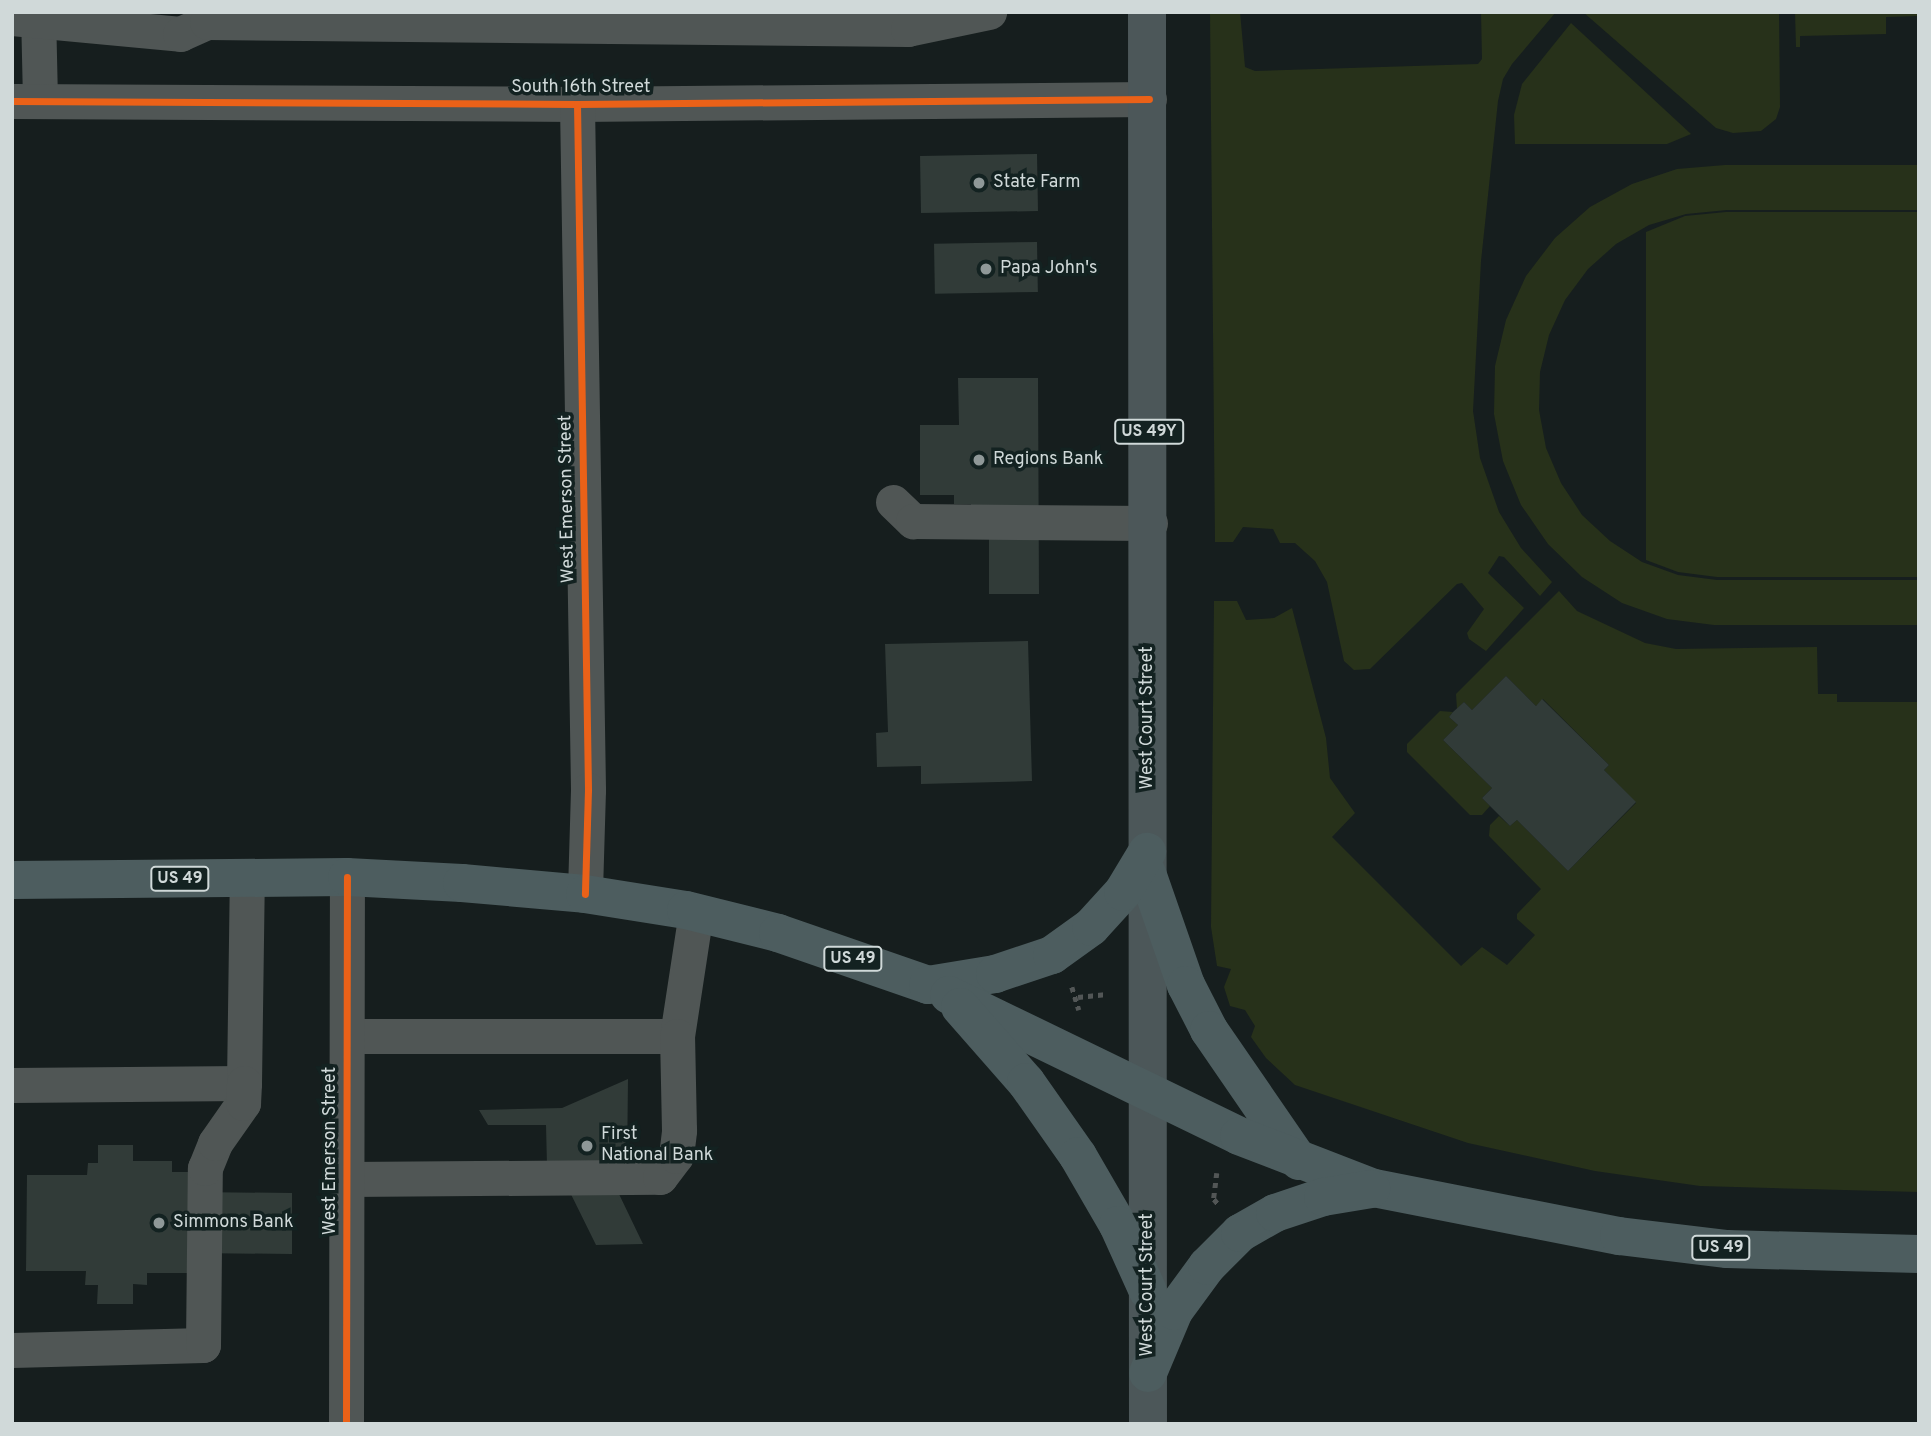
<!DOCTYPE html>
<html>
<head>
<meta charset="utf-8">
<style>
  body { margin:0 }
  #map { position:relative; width:1931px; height:1436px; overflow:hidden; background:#161e1e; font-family:Overpass,sans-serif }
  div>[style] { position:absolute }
  .green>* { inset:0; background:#27311a }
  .building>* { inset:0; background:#313b38; transform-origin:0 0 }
  .path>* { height:4.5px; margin-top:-2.25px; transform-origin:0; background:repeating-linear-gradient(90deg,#525656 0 5px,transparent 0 10px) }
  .minor>* { height:35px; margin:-17.5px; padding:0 17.5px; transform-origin:17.5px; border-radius:17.5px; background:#505655 }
  .major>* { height:38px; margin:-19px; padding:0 19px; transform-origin:19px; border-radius:19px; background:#4c5759 }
  .highway>* { height:38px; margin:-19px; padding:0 19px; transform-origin:19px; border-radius:19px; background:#4d5d5f }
  .cycleway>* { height:7px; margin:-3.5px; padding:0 3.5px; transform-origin:3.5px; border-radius:3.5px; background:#ea6118 }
  .dots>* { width:19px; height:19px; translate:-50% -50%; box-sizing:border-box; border:4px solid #132221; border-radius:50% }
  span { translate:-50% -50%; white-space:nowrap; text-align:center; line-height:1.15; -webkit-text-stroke:7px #132221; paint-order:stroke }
  .shield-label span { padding:2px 5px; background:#132221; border:2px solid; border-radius:5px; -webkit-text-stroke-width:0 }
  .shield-label { font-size:16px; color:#d0d9d9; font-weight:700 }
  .street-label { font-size:18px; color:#d0d9d9 }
  .poi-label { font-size:18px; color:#d0d9d9 }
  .left { translate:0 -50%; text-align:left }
  .frame { position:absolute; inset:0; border:14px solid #d0d9d9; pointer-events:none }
</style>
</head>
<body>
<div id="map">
  <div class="green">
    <i style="clip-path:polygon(1210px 12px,1240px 12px,1245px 67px,1255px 71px,1478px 64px,1482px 59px,1481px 12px,1556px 12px,1512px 64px,1503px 79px,1498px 101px,1481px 261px,1473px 411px,1480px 458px,1499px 512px,1521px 548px,1552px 582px,1540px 596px,1504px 557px,1499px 556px,1488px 573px,1524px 608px,1486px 651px,1469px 639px,1467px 633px,1484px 609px,1462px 583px,1457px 584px,1370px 669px,1354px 670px,1344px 661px,1327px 582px,1315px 561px,1295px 543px,1280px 543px,1273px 529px,1243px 527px,1233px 542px,1215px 542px)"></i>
    <i style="clip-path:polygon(1583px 12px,1779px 12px,1780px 107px,1776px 119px,1761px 131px,1733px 133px,1716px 128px)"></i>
    <i style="clip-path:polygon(1795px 12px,1919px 12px,1919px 16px,1886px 17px,1886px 34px,1800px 36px,1800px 47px,1796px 47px)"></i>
    <i style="clip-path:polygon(1571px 23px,1691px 134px,1667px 144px,1515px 144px,1514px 115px,1522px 84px)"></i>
    <i style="clip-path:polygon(1725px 165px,1919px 165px,1919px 210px,1727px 210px,1686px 214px,1649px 225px,1616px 244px,1588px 269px,1565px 300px,1549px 335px,1540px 372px,1539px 410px,1546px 448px,1561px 483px,1582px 515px,1610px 541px,1642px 562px,1678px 575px,1717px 580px,1919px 580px,1919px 625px,1714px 625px,1667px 619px,1622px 603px,1582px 577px,1548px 544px,1521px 505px,1503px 461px,1494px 414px,1495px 366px,1506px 320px,1526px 276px,1555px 238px,1590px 207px,1632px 184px,1677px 169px)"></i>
    <i style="clip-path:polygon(1726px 212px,1919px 212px,1919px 577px,1717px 577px,1678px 572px,1646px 560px,1646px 232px,1685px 216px)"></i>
    <i style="clip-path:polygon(1559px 591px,1577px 611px,1645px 643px,1676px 649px,1817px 647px,1818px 694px,1837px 694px,1837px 702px,1919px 702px,1919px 1192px,1700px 1186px,1595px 1171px,1468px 1143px,1295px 1085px,1266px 1058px,1251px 1037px,1255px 1026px,1245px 1010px,1230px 1006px,1224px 987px,1231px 969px,1217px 966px,1211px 927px,1214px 601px,1237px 601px,1246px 620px,1274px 618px,1292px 608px,1326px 738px,1330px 778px,1355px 813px,1332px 837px,1461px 966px,1482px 947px,1507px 965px,1535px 935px,1517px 919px,1517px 914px,1541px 889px,1489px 836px,1490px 825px,1499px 816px,1510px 826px,1517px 820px,1568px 871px,1636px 803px,1604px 770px,1609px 765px,1543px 699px,1536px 706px,1506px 676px,1472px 710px,1464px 702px,1457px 709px,1456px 694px)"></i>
    <i style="clip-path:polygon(1440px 711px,1453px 712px,1449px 717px,1458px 725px,1443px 740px,1492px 788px,1482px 798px,1490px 806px,1482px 815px,1470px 815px,1407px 752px,1407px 744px)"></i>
  </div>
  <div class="building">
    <i style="left:1037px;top:154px;width:57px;height:117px;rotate:89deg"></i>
    <i style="left:1037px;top:242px;width:50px;height:103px;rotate:89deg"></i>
    <i style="clip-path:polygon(958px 378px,1038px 378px,1039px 594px,989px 594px,989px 518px,971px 519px,971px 504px,954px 504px,954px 495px,920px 495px,920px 425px,959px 425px)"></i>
    <i style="clip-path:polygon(1028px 641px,1032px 781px,921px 784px,921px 766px,877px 767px,876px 733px,888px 732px,885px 644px)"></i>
    <i style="clip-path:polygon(1506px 676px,1536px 706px,1542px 699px,1609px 765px,1604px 770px,1636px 802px,1568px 871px,1517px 820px,1510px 826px,1482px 798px,1492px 788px,1443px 740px,1458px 725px,1449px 717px,1453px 712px,1464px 702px,1472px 710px)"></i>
    <i style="clip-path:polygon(628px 1079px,627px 1168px,606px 1167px,643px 1244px,596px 1245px,557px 1166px,547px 1166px,546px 1125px,488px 1125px,479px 1110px,562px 1108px)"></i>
    <i style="clip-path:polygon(98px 1145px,133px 1145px,133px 1161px,172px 1161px,172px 1172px,195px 1172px,194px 1192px,292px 1193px,292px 1254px,193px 1253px,192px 1273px,147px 1273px,147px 1285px,133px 1284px,133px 1304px,97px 1304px,98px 1285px,85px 1285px,86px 1271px,26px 1271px,27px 1175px,87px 1175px,88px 1163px,98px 1163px)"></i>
  </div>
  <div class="path">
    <i style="left:1072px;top:987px;width:24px;rotate:73deg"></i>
    <i style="left:1078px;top:997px;width:29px;rotate:-6deg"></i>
    <i style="left:1217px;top:1173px;width:26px;rotate:97deg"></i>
    <i style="left:1214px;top:1199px;width:8px;rotate:50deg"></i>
  </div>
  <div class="minor">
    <i style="left:38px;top:12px;width:89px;rotate:88.7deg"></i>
    <i style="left:12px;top:18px;width:169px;rotate:5.4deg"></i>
    <i style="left:180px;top:34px;width:30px;rotate:-24deg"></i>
    <i style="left:207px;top:22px;width:701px;rotate:0.57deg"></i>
    <i style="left:908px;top:29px;width:83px;rotate:-11.9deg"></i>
    <i style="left:12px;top:101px;width:565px;rotate:0.3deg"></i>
    <i style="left:577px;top:104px;width:572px;rotate:-0.5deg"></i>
    <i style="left:577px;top:104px;width:686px;rotate:89.08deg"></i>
    <i style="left:588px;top:790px;width:104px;rotate:91.7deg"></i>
    <i style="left:893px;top:502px;width:28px;rotate:44deg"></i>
    <i style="left:913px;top:521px;width:237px;rotate:0.5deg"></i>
    <i style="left:347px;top:1036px;width:330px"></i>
    <i style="left:677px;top:1036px;width:125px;rotate:-81.3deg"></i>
    <i style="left:12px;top:1085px;width:232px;rotate:-0.5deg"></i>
    <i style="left:244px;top:1083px;width:205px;rotate:-89.2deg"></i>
    <i style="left:348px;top:1179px;width:312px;rotate:-0.4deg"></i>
    <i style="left:660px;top:1177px;width:26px;rotate:-53deg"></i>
    <i style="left:676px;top:1156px;width:26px;rotate:-83deg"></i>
    <i style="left:679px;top:1130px;width:94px;rotate:-91.2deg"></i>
    <i style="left:12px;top:1350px;width:191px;rotate:-1.5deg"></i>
    <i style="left:203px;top:1345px;width:177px;rotate:-89.4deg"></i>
    <i style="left:205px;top:1168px;width:27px;rotate:-68deg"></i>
    <i style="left:215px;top:1143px;width:49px;rotate:-55deg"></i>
    <i style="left:243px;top:1103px;width:20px;rotate:-87deg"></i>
    <i style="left:346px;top:1424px;width:547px;rotate:-89.9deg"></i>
  </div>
  <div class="major">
    <i style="left:1147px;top:12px;width:1412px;rotate:89.96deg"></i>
  </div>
  <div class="highway">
    <i style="left:1147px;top:873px;width:119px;rotate:70.8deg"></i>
    <i style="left:1186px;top:985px;width:51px;rotate:62.9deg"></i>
    <i style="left:1209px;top:1030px;width:159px;rotate:55.5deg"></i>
    <i style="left:12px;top:880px;width:335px;rotate:-0.5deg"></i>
    <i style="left:347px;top:877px;width:115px;rotate:3deg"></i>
    <i style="left:462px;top:883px;width:123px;rotate:5.1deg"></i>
    <i style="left:585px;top:894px;width:102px;rotate:9deg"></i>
    <i style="left:686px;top:910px;width:95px;rotate:14deg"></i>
    <i style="left:778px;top:933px;width:159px;rotate:19.1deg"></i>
    <i style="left:928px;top:985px;width:68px;rotate:-9.3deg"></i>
    <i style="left:995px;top:974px;width:60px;rotate:-18.4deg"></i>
    <i style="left:1052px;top:955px;width:48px;rotate:-35.7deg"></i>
    <i style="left:1091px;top:927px;width:47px;rotate:-47.6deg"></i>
    <i style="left:1123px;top:892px;width:47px;rotate:-59deg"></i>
    <i style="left:949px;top:995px;width:322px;rotate:25.9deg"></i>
    <i style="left:1239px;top:1136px;width:145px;rotate:21.1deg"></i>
    <i style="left:1374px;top:1188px;width:250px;rotate:11.1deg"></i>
    <i style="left:1619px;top:1236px;width:109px;rotate:6.9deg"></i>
    <i style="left:1727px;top:1249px;width:192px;rotate:1.5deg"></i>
    <i style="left:960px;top:1007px;width:100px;rotate:48.7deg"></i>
    <i style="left:1026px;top:1082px;width:90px;rotate:54.9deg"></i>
    <i style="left:1078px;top:1156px;width:80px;rotate:59.9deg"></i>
    <i style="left:1118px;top:1225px;width:72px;rotate:65.6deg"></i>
    <i style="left:1148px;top:1373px;width:67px;rotate:-67.2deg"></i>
    <i style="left:1174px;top:1311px;width:56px;rotate:-53.7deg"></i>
    <i style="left:1207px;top:1266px;width:47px;rotate:-45deg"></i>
    <i style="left:1240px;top:1233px;width:40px;rotate:-29.7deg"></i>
    <i style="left:1275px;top:1213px;width:51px;rotate:-18.4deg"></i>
    <i style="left:1323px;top:1197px;width:49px;rotate:-9.5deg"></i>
  </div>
  <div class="cycleway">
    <i style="left:12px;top:101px;width:565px;rotate:0.3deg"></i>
    <i style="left:577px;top:104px;width:572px;rotate:-0.5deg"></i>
    <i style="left:577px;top:104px;width:686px;rotate:89.08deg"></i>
    <i style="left:588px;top:790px;width:104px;rotate:91.7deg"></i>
    <i style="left:346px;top:1424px;width:547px;rotate:-89.9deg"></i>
  </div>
  <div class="dots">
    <i style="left:979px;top:183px;background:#8f9898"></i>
    <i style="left:986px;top:269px;background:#8f9898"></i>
    <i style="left:979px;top:460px;background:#8f9898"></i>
    <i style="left:587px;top:1146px;background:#8f9898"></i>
    <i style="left:159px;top:1223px;background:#8f9898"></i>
  </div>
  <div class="shield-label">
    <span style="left:1149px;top:432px">US 49Y</span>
    <span style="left:180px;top:879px">US 49</span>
    <span style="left:853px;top:959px">US 49</span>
    <span style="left:1721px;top:1248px">US 49</span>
  </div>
  <div class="street-label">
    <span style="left:581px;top:88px">South 16th Street</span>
    <span style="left:568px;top:499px;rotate:-91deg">West Emerson Street</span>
    <span style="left:1148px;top:718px;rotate:-90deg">West Court Street</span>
    <span style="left:331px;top:1151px;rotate:-90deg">West Emerson Street</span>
    <span style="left:1148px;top:1285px;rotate:-90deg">West Court Street</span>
  </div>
  <div class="poi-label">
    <span class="left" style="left:993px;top:183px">State Farm</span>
    <span class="left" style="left:1000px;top:269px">Papa John's</span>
    <span class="left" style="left:993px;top:460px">Regions Bank</span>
    <span class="left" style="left:601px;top:1146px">First<br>National Bank</span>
    <span class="left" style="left:173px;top:1223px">Simmons Bank</span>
  </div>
  <div class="frame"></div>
</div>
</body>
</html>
